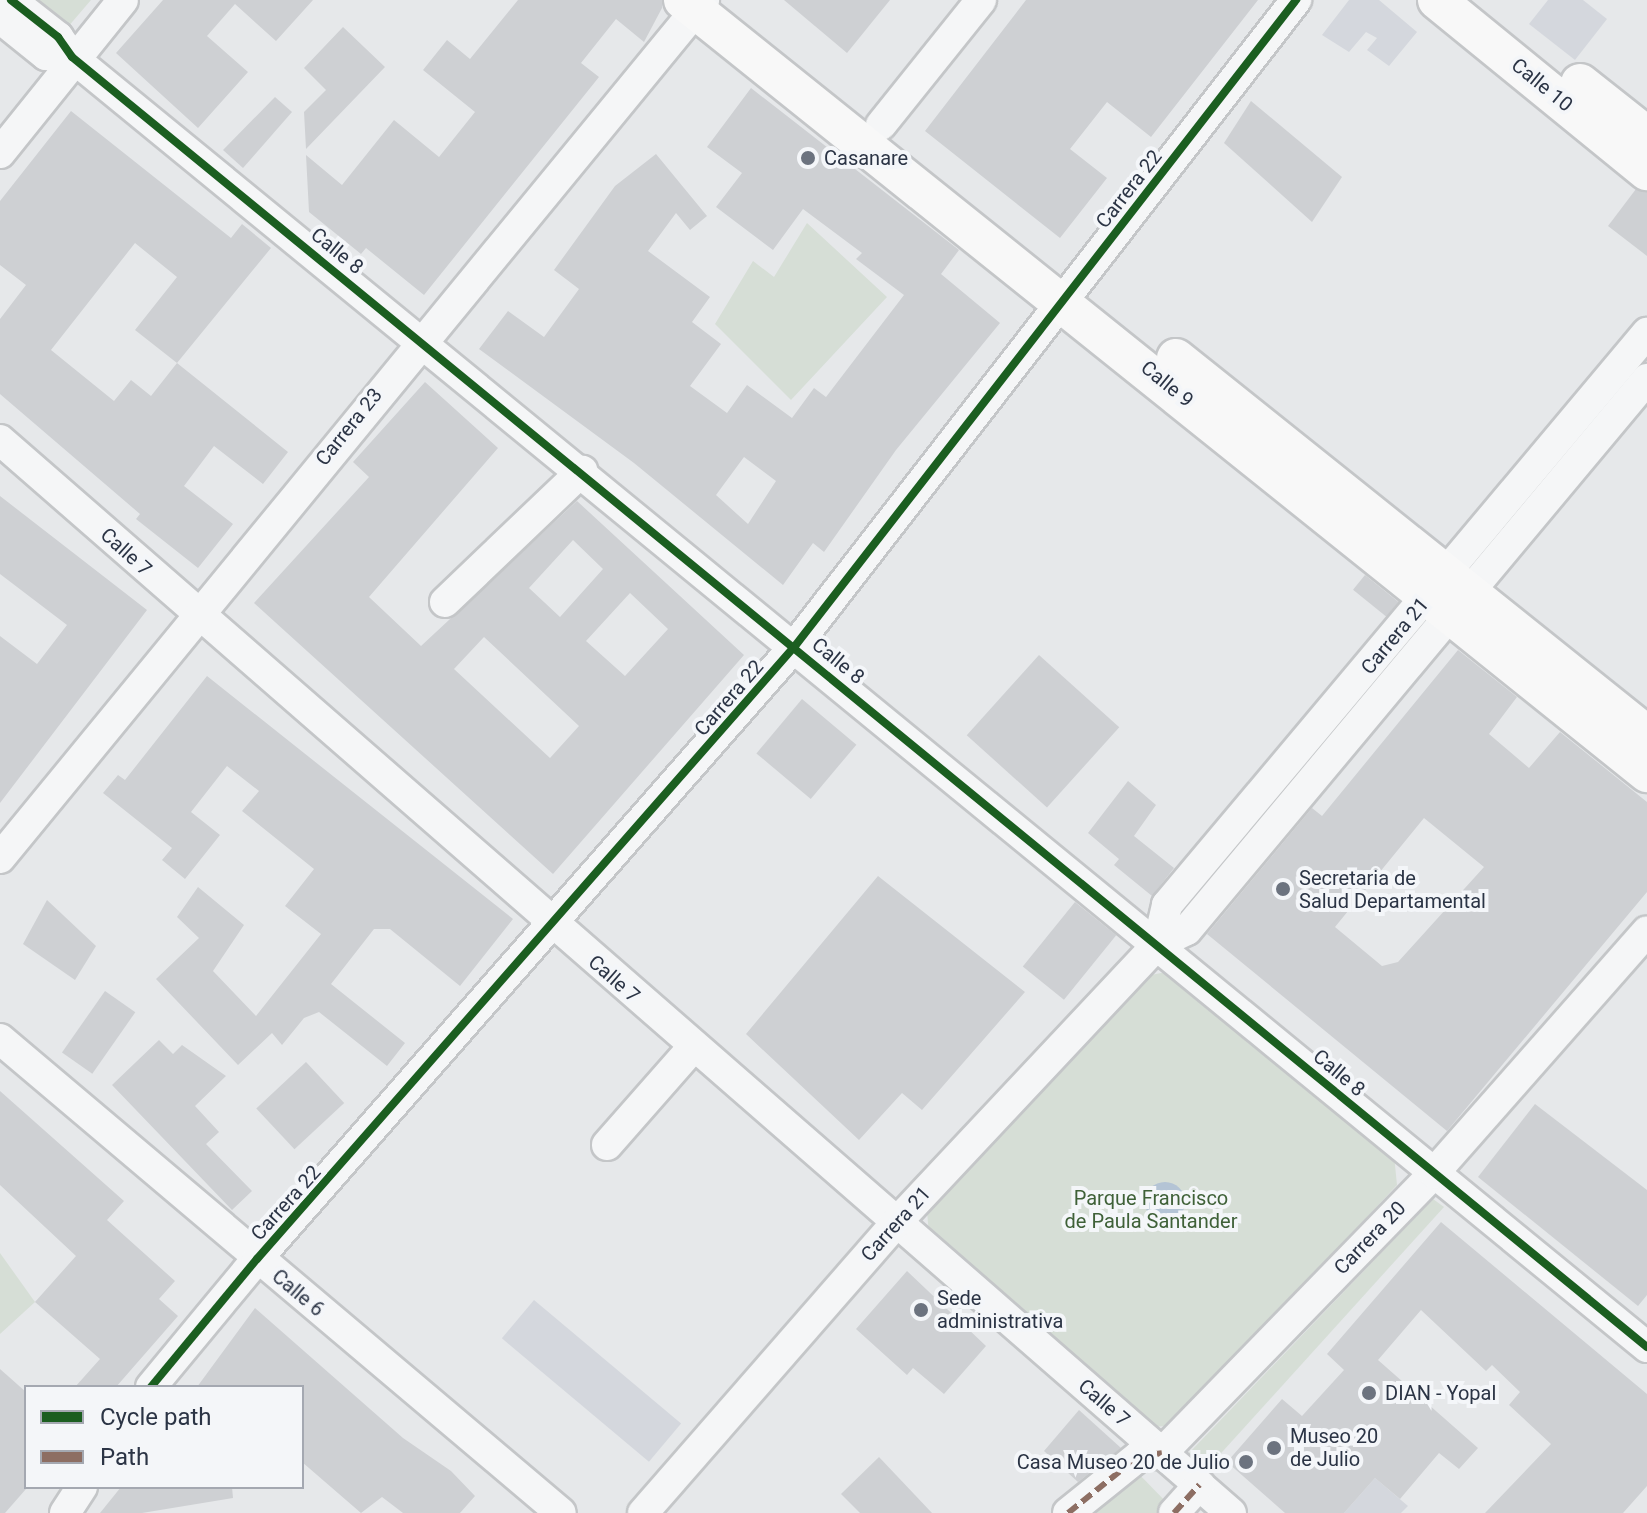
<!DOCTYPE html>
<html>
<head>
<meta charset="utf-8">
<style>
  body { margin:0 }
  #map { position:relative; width:1647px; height:1513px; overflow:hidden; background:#e6e8ea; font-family:Roboto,sans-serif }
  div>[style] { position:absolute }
  .built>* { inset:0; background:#d4d7dd; transform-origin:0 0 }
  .green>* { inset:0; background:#d6ded6 }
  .water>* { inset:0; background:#b4c4d5 }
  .round { border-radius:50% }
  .building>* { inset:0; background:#ced0d3; transform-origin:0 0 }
  .roads { filter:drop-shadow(2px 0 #c4c6c8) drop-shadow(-2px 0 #c4c6c8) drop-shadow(0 2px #c4c6c8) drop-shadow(0 -2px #c4c6c8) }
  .minor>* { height:30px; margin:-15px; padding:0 15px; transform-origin:15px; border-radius:15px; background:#f5f6f7 }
  .major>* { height:38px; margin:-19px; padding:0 19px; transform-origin:19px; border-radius:19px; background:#f8f8f8 }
  .quiet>* { height:6px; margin-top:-3px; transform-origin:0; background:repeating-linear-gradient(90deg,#8d6e63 0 12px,transparent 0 18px) }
  .cycleway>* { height:8px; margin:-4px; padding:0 4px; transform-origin:4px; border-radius:4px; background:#1b5e20 }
  .dots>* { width:22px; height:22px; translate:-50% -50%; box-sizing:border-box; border:4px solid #f4f6f9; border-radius:50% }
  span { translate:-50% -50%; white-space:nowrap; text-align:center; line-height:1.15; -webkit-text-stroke:8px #f4f6f9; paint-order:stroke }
  .street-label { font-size:20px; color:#2b3445 }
  .poi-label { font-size:20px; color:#2b3445 }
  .left { translate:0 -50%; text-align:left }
  .right { translate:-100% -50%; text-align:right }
  .park-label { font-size:20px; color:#3f6138 }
  .legend { position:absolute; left:24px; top:1385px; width:280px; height:104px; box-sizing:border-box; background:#f4f6f9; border:2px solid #a4a8b1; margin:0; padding:10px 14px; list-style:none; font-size:24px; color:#2b3445 }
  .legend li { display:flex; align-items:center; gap:16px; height:40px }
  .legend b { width:40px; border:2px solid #a4a8b1 }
</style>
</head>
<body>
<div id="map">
  <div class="built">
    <i style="clip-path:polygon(1349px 0,1379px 0,1417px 32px,1389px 66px,1367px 50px,1377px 38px,1366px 32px,1349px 52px,1322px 35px)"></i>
    <i style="clip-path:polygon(1548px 0,1583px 0,1607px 19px,1575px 60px,1529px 24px)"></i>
    <i style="left:534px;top:1300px;width:192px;height:50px;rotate:40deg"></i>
    <i style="clip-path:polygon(1375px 1478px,1408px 1506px,1401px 1513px,1344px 1513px)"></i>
  </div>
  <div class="green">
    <i style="clip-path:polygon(31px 0,91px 0,67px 28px)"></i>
    <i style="clip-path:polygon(807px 223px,887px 297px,791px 400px,715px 324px,753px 261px,774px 277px)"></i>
    <i style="clip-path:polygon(1166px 972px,1394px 1155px,1397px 1185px,1173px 1425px,1147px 1428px,929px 1235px,927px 1211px,1151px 975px)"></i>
    <i style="clip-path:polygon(1433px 1199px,1444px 1207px,1204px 1472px,1189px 1453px)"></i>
    <i style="clip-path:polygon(0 1253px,35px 1302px,0 1334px)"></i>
    <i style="clip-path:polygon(1135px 1470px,1169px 1505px,1162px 1513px,1081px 1513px)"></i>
  </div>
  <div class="water">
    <i class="round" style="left:1145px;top:1182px;width:40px;height:40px"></i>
  </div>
  <div class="building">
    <i style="clip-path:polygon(163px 0,313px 0,276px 41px,235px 4px,207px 36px,248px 72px,198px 128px,116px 53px)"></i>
    <i style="clip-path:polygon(518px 0,662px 0,662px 8px,644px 42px,616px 19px,581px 63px,599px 77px,424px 295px,366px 248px,361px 254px,309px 212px,306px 155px,342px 185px,394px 120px,439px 157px,475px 112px,423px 70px,447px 40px,470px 59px)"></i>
    <i style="clip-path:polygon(784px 0,890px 0,847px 53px)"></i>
    <i style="clip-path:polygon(1026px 0,1258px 0,1151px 137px,1107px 102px,1070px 149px,1107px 178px,1060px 238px,925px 131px)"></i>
    <i style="clip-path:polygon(343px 27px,385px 67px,306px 149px,304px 112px,326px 90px,304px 68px)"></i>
    <i style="clip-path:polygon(evenodd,751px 88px,959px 250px,941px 274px,1000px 323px,896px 450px,824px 552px,813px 543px,783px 585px,634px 463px,479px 349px,508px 311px,544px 337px,579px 289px,554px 270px,615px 186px,656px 154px,707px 216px,690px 230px,676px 213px,648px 251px,710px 297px,692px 322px,721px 344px,690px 386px,727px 413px,747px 385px,792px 418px,814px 388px,826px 397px,904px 295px,856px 259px,862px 253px,803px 209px,773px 250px,716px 207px,742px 173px,707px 147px,751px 88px,744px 457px,776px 481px,748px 524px,716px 495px,744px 457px)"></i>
    <i style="clip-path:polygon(275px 97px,292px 112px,243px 168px,223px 150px)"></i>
    <i style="clip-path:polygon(1251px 101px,1342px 177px,1312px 222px,1224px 143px)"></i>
    <i style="clip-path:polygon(evenodd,71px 111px,231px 238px,242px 224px,271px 248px,177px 363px,288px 452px,263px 484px,214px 446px,184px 486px,233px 524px,198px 568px,136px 519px,140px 514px,0 394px,0 319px,26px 285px,0 265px,0 201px,71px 111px,135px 243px,177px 277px,135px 330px,177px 363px,151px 396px,131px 380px,114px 401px,51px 350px,135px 243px)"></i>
    <i style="clip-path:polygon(1636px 189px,1647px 192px,1647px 256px,1608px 226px)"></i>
    <i style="clip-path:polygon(evenodd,425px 382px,498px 448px,369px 597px,421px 646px,577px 501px,744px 655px,553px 874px,254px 603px,369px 477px,353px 462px,425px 382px,573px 540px,603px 569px,560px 617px,529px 588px,573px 540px,425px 382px,630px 593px,668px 629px,625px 676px,586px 641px,630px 593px,425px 382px,484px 637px,579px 726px,550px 758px,454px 669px,484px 637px)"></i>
    <i style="clip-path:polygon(0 496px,147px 610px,0 803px,0 636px,37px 664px,67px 625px,0 574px)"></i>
    <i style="left:1365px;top:575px;width:43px;height:19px;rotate:39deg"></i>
    <i style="clip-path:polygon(evenodd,1458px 650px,1517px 697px,1489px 734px,1529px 768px,1560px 732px,1647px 802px,1647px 892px,1447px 1131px,1207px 934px,1312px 808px,1322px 816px,1458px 650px,1424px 818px,1484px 867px,1398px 962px,1382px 966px,1335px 927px,1424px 818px)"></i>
    <i style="left:1039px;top:655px;width:108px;height:108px;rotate:42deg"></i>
    <i style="clip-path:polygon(207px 676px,513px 919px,460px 986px,390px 929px,374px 929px,331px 984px,405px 1043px,387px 1066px,319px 1012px,304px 1018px,282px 1045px,272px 1033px,238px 1065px,156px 979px,199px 938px,177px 917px,198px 887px,244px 925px,213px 971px,256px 1016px,321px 934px,285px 906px,314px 869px,242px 811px,259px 791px,227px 766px,191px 812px,220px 835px,185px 879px,162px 860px,172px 848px,103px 793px,118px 775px,125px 780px)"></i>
    <i style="left:802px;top:699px;width:71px;height:71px;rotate:40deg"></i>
    <i style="clip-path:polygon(1128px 781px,1156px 805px,1134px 836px,1174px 868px,1152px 896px,1114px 865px,1119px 859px,1088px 833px)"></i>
    <i style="clip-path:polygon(878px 876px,1025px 992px,922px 1110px,902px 1093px,859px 1140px,746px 1034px)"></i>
    <i style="clip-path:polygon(47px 900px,96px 946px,75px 980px,23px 944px)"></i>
    <i style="left:1075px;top:902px;width:53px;height:83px;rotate:39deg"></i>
    <i style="left:105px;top:991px;width:37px;height:75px;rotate:35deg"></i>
    <i style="clip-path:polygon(159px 1040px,173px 1054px,182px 1045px,226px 1076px,195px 1106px,219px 1132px,206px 1144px,252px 1191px,232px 1210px,112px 1085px)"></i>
    <i style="left:306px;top:1062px;width:56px;height:68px;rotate:47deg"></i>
    <i style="clip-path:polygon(0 1091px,124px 1201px,107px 1220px,175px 1281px,159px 1299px,178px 1316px,116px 1387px,75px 1387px,100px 1359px,35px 1302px,76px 1256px,0 1185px)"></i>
    <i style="clip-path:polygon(1535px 1104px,1647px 1190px,1647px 1295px,1638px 1306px,1478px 1177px)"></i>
    <i style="clip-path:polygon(1441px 1222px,1647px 1394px,1647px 1486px,1623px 1513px,1485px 1513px,1551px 1444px,1509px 1405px,1520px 1392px,1492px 1365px,1486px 1371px,1421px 1310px,1378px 1360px,1478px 1448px,1459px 1469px,1439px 1453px,1400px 1499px,1375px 1478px,1344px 1513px,1285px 1513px,1227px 1462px,1282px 1399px,1302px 1416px,1344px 1370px,1327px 1354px)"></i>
    <i style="clip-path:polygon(907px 1271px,986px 1346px,944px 1394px,913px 1368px,907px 1375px,856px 1329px)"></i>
    <i style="clip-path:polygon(255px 1308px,403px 1438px,451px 1471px,475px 1496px,460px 1513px,403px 1513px,382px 1497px,361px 1513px,302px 1462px,302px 1387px,197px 1387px)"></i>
    <i style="clip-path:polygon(0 1369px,26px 1392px,26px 1489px,5px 1513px,0 1513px)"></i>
    <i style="clip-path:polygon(1079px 1410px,1121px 1448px,1078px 1482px,1044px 1451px)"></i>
    <i style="clip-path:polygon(879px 1457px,932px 1513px,860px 1513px,841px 1494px)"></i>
    <i style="clip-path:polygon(121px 1487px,232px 1487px,233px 1498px,142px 1513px,100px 1513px)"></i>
  </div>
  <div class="roads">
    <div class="minor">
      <i style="left:11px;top:0;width:60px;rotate:38.2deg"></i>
      <i style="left:58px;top:37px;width:24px;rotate:55deg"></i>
      <i style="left:72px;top:57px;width:2036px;rotate:39.32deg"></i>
      <i style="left:0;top:18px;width:59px;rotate:38.8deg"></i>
      <i style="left:46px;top:55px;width:26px;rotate:4deg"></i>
      <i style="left:881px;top:125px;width:160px;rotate:-51.3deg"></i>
      <i style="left:0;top:153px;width:196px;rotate:-51.2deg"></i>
      <i style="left:0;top:440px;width:1633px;rotate:41.08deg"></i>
      <i style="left:445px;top:602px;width:190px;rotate:-43.7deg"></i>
      <i style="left:0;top:858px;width:1110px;rotate:-50.63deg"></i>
      <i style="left:1158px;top:944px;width:40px;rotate:-77deg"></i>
      <i style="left:1167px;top:905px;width:747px;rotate:-50deg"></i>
      <i style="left:0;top:1039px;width:734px;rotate:40.2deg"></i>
      <i style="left:607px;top:1145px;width:130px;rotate:-48.7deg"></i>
      <i style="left:151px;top:1387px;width:166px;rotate:-50.4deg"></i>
      <i style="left:257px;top:1259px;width:816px;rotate:-48.73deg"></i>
      <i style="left:795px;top:646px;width:818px;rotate:-52.2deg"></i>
      <i style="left:65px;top:1513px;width:31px;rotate:-57deg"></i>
      <i style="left:643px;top:1513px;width:383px;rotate:-48.9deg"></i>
      <i style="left:895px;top:1224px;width:384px;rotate:-46.8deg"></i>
      <i style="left:1158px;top:944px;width:32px;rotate:-26deg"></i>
      <i style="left:1187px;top:930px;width:718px;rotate:-50.14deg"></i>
      <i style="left:1068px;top:1513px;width:91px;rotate:-38.8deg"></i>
      <i style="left:1139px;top:1456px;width:23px;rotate:-7deg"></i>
      <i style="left:1162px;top:1453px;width:390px;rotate:-45.8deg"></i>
      <i style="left:1434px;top:1173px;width:322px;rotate:-48.6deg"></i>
      <i style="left:1174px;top:1513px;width:38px;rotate:-48deg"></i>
    </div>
    <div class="major">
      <i style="left:683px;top:0;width:1236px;rotate:38.72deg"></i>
      <i style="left:1437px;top:0;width:271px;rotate:39.2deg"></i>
      <i style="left:1580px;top:83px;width:85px;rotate:38.3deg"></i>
      <i style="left:1176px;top:358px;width:603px;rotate:38.67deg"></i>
    </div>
  </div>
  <div class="quiet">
    <i style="left:1068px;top:1513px;width:91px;rotate:-38.8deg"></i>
    <i style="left:1139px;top:1456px;width:23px;rotate:-7deg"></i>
    <i style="left:1174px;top:1513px;width:38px;rotate:-48deg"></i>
  </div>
  <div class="cycleway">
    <i style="left:11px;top:0;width:60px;rotate:38.2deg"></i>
    <i style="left:58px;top:37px;width:24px;rotate:55deg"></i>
    <i style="left:72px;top:57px;width:2036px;rotate:39.32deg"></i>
    <i style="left:151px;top:1387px;width:166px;rotate:-50.4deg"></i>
    <i style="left:257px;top:1259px;width:816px;rotate:-48.73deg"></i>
    <i style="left:795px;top:646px;width:818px;rotate:-52.2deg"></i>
  </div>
  <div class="dots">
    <i style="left:808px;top:158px;background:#6c737f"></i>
    <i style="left:1283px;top:889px;background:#6c737f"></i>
    <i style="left:921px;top:1310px;background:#6c737f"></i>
    <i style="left:1369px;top:1393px;background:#6c737f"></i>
    <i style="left:1274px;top:1448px;background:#6c737f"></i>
    <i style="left:1246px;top:1462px;background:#6c737f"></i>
  </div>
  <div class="street-label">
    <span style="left:1542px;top:85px;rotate:39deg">Calle 10</span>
    <span style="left:1129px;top:189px;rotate:-52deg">Carrera 22</span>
    <span style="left:337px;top:251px;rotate:39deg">Calle 8</span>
    <span style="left:1167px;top:384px;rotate:39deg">Calle 9</span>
    <span style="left:349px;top:427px;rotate:-51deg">Carrera 23</span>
    <span style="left:126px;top:552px;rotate:42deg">Calle 7</span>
    <span style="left:1395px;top:636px;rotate:-50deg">Carrera 21</span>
    <span style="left:838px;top:661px;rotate:39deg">Calle 8</span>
    <span style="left:729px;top:698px;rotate:-49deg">Carrera 22</span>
    <span style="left:614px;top:979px;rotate:41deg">Calle 7</span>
    <span style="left:1339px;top:1073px;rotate:40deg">Calle 8</span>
    <span style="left:286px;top:1203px;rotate:-48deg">Carrera 22</span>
    <span style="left:896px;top:1224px;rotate:-48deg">Carrera 21</span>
    <span style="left:1370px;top:1238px;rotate:-46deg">Carrera 20</span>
    <span style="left:298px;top:1293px;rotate:40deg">Calle 6</span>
    <span style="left:1104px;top:1403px;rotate:41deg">Calle 7</span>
  </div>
  <div class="poi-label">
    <span class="left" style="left:824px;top:158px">Casanare</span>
    <span class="left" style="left:1299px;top:890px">Secretaria de<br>Salud Departamental</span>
    <span class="left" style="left:937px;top:1310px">Sede<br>administrativa</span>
    <span class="left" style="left:1385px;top:1393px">DIAN - Yopal</span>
    <span class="left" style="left:1290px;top:1448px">Museo 20<br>de Julio</span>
    <span class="right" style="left:1230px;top:1462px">Casa Museo 20 de Julio</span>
  </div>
  <div class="park-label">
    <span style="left:1151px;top:1210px">Parque Francisco<br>de Paula Santander</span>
  </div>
  <ul class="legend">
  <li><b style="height:10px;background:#1b5e20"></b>Cycle path</li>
  <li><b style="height:10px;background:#8d6e63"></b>Path</li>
  </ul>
</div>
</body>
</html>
